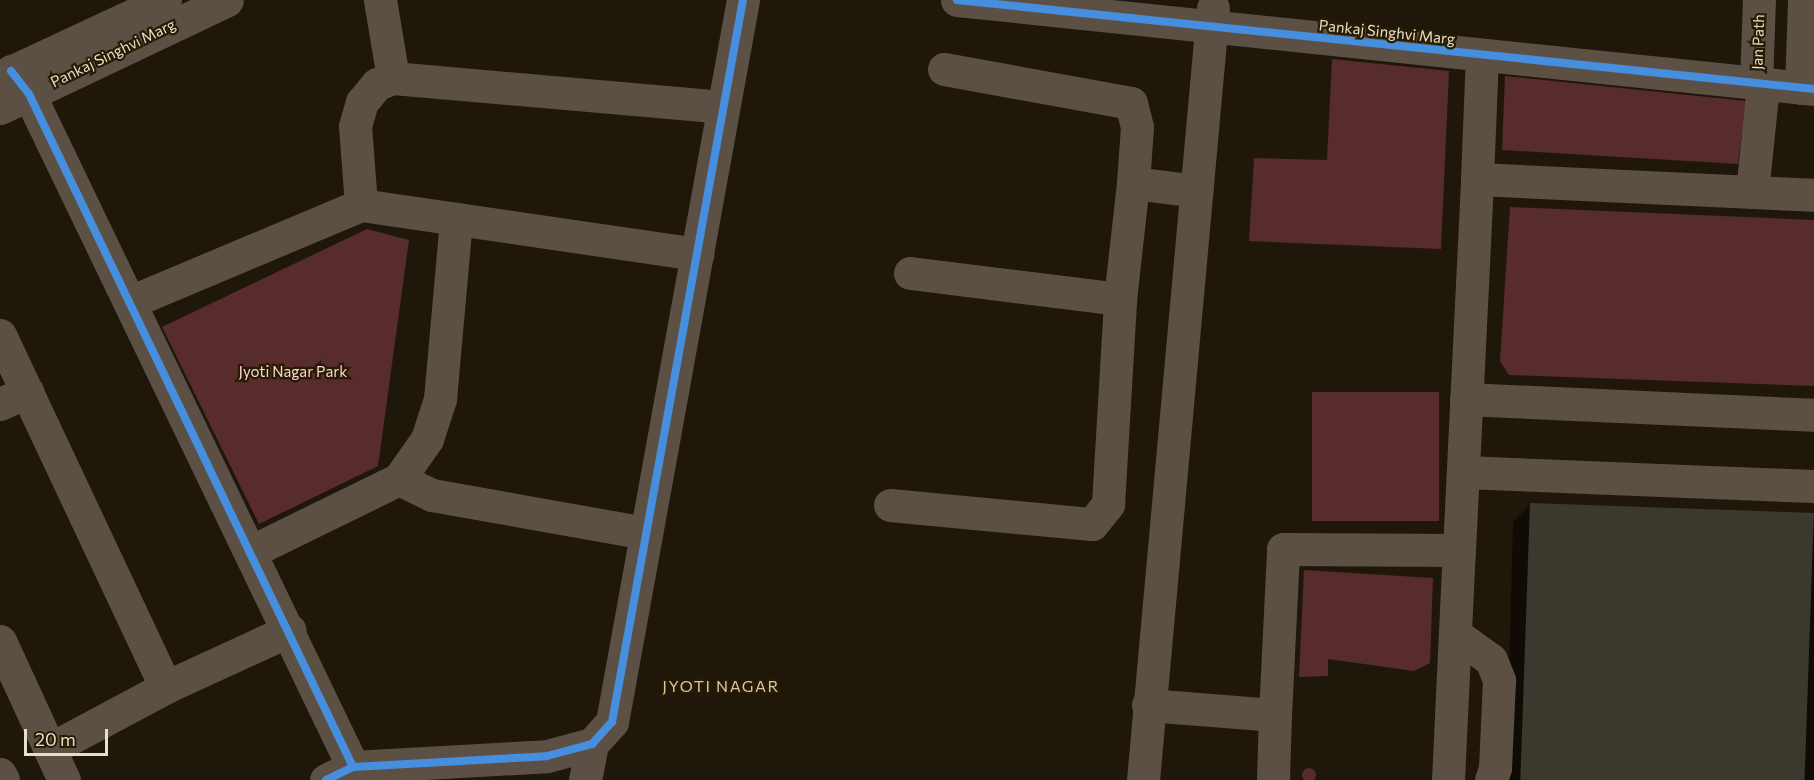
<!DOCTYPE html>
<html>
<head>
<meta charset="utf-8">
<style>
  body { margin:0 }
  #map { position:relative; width:1814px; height:780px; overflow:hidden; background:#1f180a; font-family:Commissioner,sans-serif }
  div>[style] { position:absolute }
  .green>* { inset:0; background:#582b2c; transform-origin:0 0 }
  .round { border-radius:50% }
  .shadow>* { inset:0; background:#0007 }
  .building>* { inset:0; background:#3b392d; transform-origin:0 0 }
  .minor>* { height:33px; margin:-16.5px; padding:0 16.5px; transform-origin:16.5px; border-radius:16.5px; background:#5c5045 }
  .cycleway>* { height:8px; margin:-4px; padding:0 4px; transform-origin:4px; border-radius:4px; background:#468fdf }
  span { translate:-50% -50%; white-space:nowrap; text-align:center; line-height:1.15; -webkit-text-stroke:4.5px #271b02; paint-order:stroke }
  .street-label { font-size:15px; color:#e6decf }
  .park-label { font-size:15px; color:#fed3d3 }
  .neighbourhood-label { font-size:16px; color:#d5c5a7; letter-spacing:1.5px }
  .scale { position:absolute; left:24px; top:729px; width:84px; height:27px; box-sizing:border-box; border:3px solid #e6decf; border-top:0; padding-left:8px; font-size:18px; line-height:21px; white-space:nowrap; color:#e6decf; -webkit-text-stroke:4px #271b02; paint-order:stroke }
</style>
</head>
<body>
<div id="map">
  <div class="green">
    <i style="clip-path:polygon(1332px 59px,1449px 71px,1441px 249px,1249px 241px,1254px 158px,1327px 160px)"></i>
    <i style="clip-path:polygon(1505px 76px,1746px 101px,1738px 164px,1502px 150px)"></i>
    <i style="clip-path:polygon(1510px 207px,1814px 220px,1814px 386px,1509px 375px,1500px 361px)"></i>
    <i style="clip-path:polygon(367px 229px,409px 240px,378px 466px,259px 524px,162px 327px)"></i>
    <i style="left:1312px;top:392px;width:127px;height:129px"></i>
    <i style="clip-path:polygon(1304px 570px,1433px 578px,1430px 663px,1414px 671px,1328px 659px,1328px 676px,1299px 677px)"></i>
    <i class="round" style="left:1302px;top:768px;width:14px;height:14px"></i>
  </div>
  <div class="shadow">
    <i style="clip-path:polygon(1531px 504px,1814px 515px,1814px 780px,1506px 780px,1513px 522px)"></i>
  </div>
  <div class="building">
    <i style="left:1530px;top:503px;width:284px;height:277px;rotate:2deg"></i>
  </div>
  <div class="minor">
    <i style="left:380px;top:0;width:79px;rotate:80.5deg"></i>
    <i style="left:393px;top:78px;width:331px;rotate:5deg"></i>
    <i style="left:957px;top:0;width:862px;rotate:5.93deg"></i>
    <i style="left:944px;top:69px;width:190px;rotate:10.3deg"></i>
    <i style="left:1131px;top:103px;width:25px;rotate:76deg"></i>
    <i style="left:1137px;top:127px;width:56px;rotate:94.1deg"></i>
    <i style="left:11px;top:71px;width:29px;rotate:52deg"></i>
    <i style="left:29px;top:94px;width:747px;rotate:64.29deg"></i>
    <i style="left:0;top:77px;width:182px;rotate:-25deg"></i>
    <i style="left:1756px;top:84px;width:84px;rotate:-88deg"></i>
    <i style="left:1801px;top:88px;width:88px;rotate:-88deg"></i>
    <i style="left:0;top:108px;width:251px;rotate:-25.4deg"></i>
    <i style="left:1477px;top:179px;width:123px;rotate:-87.7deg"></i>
    <i style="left:1752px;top:192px;width:108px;rotate:-84.1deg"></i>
    <i style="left:361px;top:205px;width:79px;rotate:-94.3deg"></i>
    <i style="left:355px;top:126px;width:25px;rotate:-74deg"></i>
    <i style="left:362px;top:102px;width:23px;rotate:-50deg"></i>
    <i style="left:377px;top:84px;width:17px;rotate:-21deg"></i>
    <i style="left:910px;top:273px;width:212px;rotate:7.1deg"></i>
    <i style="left:130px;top:302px;width:251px;rotate:-22.8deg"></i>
    <i style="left:361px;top:205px;width:340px;rotate:8.3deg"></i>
    <i style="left:0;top:335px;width:389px;rotate:64.8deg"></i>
    <i style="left:1466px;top:399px;width:348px;rotate:2.6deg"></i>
    <i style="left:0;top:404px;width:30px;rotate:-24deg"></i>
    <i style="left:1463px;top:472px;width:351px;rotate:2.3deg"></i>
    <i style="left:399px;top:479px;width:37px;rotate:26deg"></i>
    <i style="left:432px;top:495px;width:217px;rotate:10.1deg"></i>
    <i style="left:890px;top:505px;width:203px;rotate:5.4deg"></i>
    <i style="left:1092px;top:524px;width:26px;rotate:-51deg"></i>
    <i style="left:1108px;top:504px;width:205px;rotate:-86.6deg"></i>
    <i style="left:1120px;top:299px;width:117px;rotate:-83.6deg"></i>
    <i style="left:1133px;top:183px;width:64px;rotate:7.1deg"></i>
    <i style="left:250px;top:552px;width:166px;rotate:-26.1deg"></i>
    <i style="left:399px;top:479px;width:49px;rotate:-55deg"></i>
    <i style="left:427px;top:439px;width:42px;rotate:-72deg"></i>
    <i style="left:440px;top:399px;width:181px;rotate:-84.9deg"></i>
    <i style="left:1455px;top:634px;width:44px;rotate:35.8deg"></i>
    <i style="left:1491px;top:660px;width:22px;rotate:68deg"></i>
    <i style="left:1499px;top:680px;width:88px;rotate:92.6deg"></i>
    <i style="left:1495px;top:768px;width:13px;rotate:108deg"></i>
    <i style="left:0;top:641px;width:153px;rotate:65.3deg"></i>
    <i style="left:1148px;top:705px;width:127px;rotate:4.5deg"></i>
    <i style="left:1275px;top:715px;width:65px;rotate:91.8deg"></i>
    <i style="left:1275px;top:715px;width:166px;rotate:-87.2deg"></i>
    <i style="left:1283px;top:549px;width:176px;rotate:0.3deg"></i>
    <i style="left:1459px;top:550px;width:371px;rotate:-87.2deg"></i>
    <i style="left:1477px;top:179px;width:337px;rotate:2.7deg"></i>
    <i style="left:50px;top:749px;width:132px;rotate:-28.1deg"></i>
    <i style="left:166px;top:687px;width:136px;rotate:-24.7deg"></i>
    <i style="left:0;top:774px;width:7px;rotate:63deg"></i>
    <i style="left:326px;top:780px;width:30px;rotate:-26deg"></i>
    <i style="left:353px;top:767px;width:194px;rotate:-3.2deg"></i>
    <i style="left:547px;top:756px;width:47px;rotate:-14.9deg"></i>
    <i style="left:592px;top:744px;width:30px;rotate:-48deg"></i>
    <i style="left:612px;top:722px;width:734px;rotate:-79.72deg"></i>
    <i style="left:585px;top:780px;width:37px;rotate:-79deg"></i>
    <i style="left:1143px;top:780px;width:775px;rotate:-84.82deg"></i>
    <i style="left:1448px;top:780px;width:230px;rotate:-87.3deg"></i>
  </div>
  <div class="cycleway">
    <i style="left:957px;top:0;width:862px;rotate:5.93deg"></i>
    <i style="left:11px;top:71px;width:29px;rotate:52deg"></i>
    <i style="left:29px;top:94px;width:747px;rotate:64.29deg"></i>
    <i style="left:326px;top:780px;width:30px;rotate:-26deg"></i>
    <i style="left:353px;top:767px;width:194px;rotate:-3.2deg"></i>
    <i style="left:547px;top:756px;width:47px;rotate:-14.9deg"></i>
    <i style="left:592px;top:744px;width:30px;rotate:-48deg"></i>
    <i style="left:612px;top:722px;width:734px;rotate:-79.72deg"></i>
  </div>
  <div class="street-label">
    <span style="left:1387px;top:32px;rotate:6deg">Pankaj Singhvi Marg</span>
    <span style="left:1758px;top:42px;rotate:-88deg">Jan Path</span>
    <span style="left:113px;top:53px;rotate:-26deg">Pankaj Singhvi Marg</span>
  </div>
  <div class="park-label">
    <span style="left:293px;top:372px">Jyoti Nagar Park</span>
  </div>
  <div class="neighbourhood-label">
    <span style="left:721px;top:686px">JYOTI NAGAR</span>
  </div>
  <div class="scale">20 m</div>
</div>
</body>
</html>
